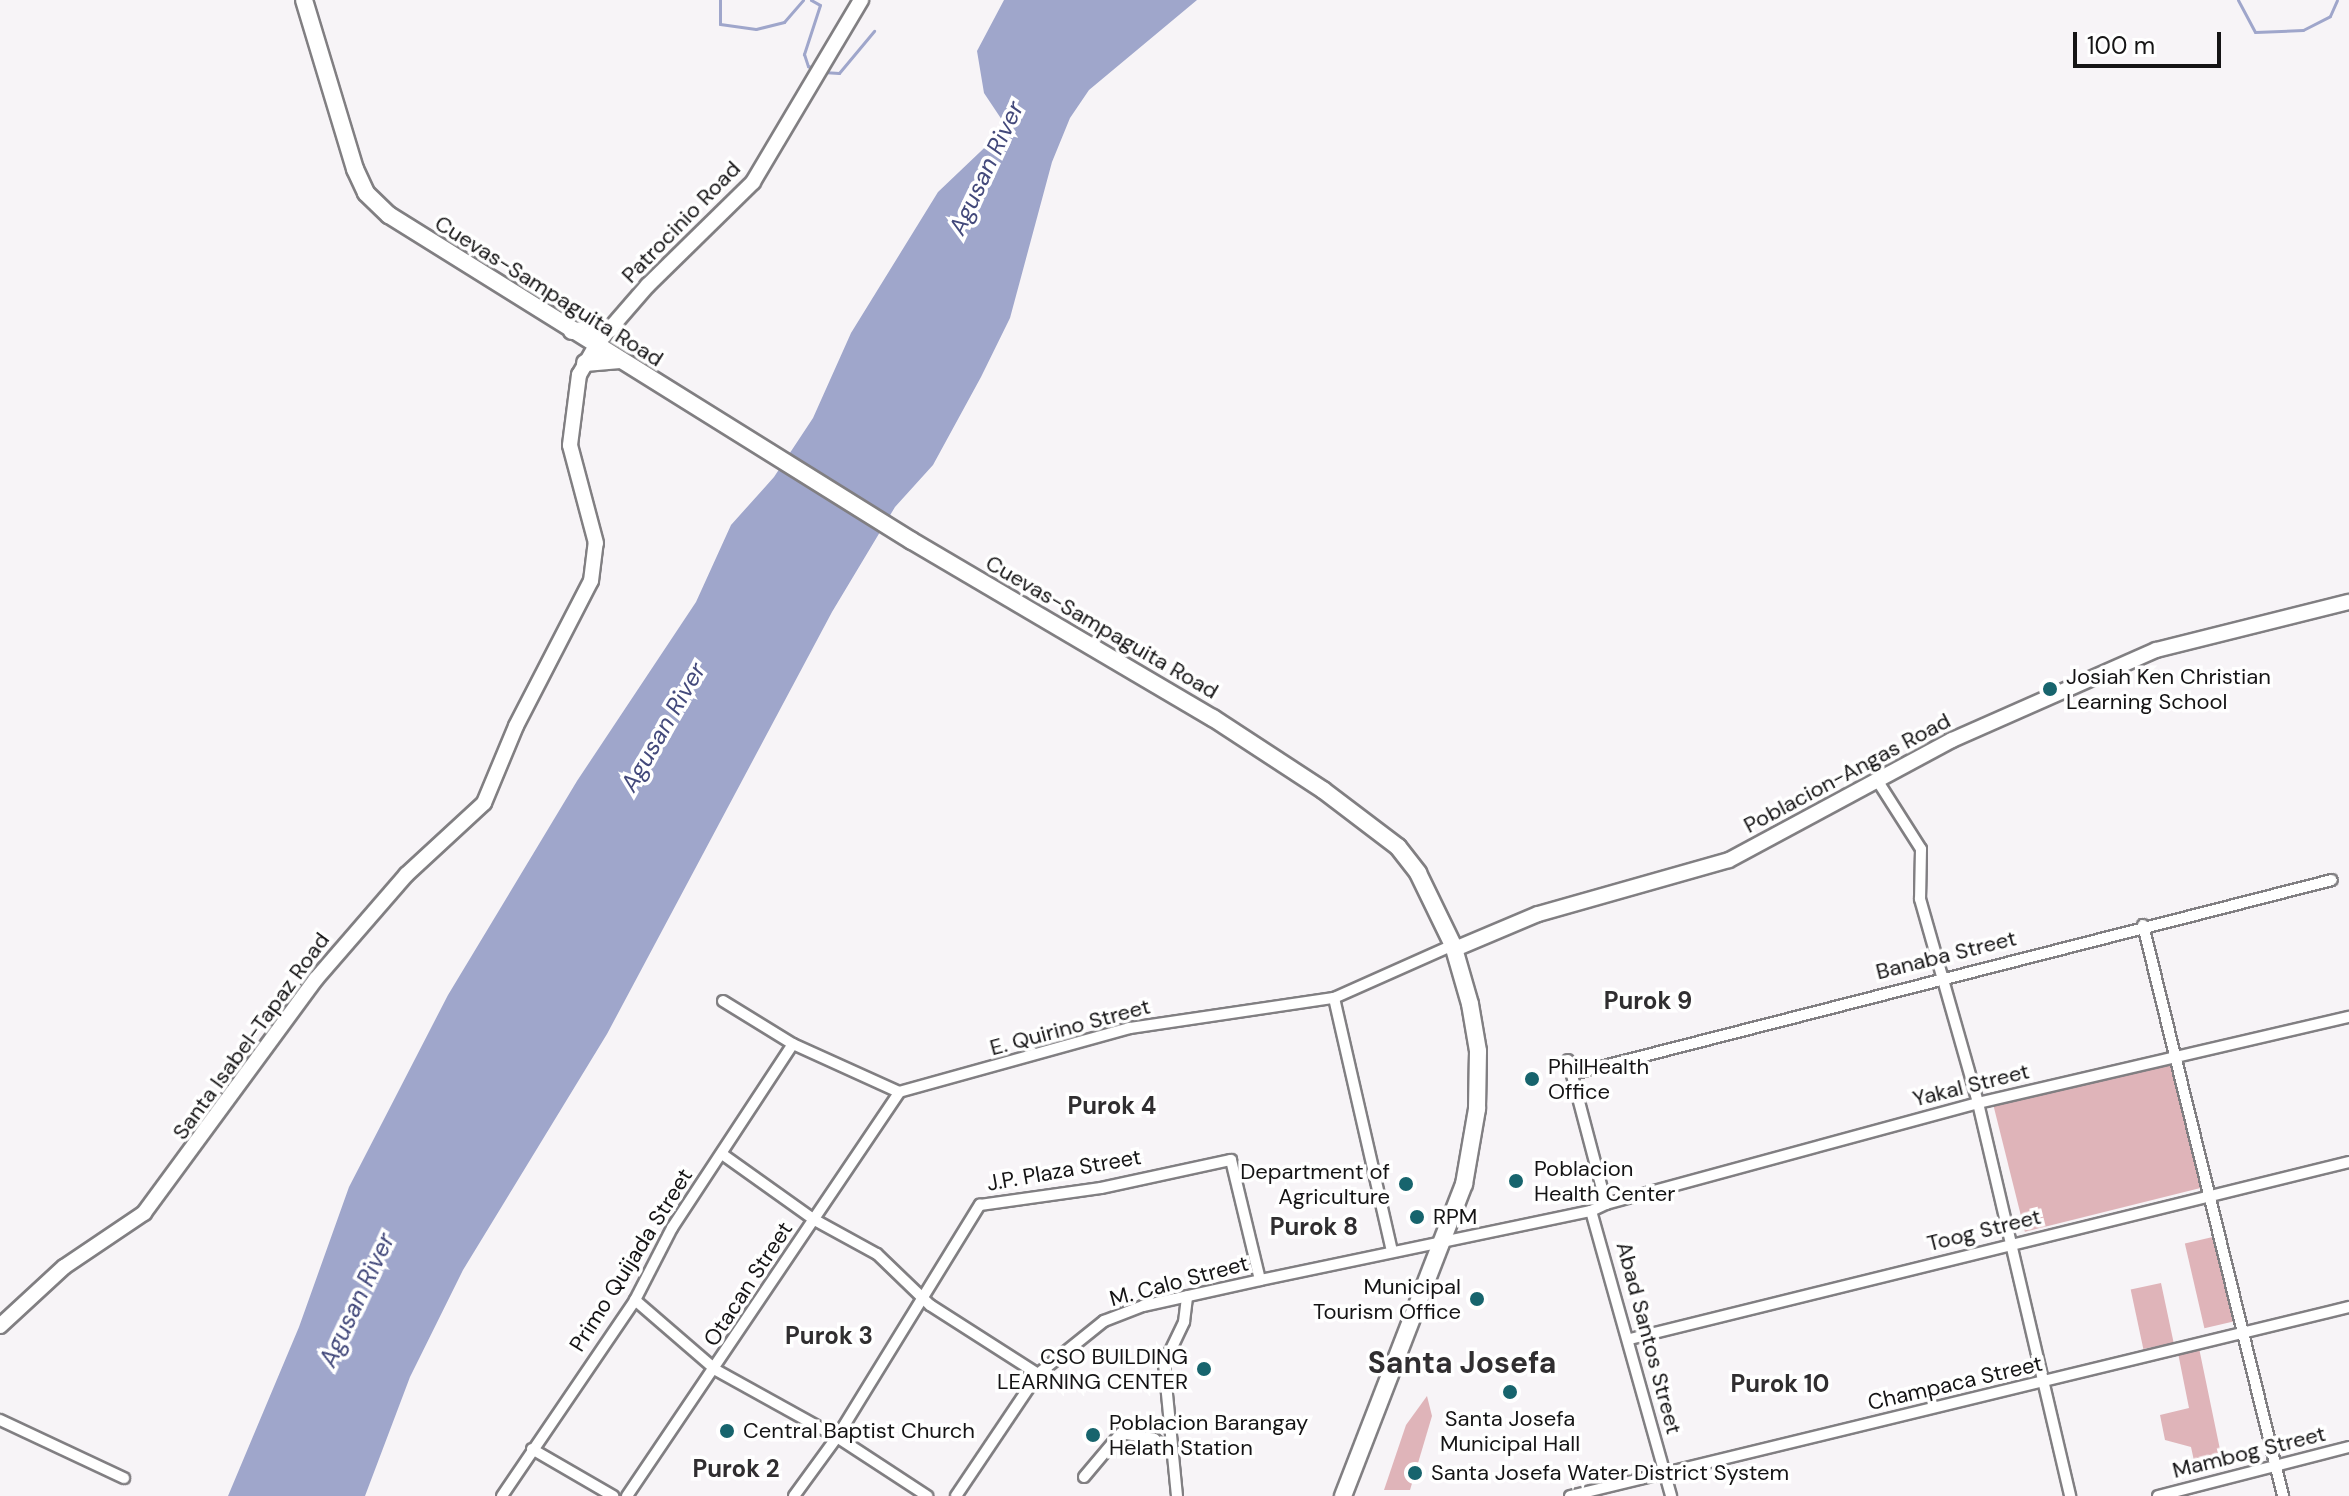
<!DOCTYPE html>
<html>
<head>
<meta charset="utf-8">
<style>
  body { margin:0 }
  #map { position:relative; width:2349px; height:1496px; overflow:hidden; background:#f7f4f7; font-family:"DM Sans",sans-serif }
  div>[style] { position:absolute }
  .green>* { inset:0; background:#dfb4b9; transform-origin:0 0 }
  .water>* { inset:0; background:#9fa6cb }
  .stream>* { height:3px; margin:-1.5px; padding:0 1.5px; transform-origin:1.5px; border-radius:1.5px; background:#9fa6cb }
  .roads { filter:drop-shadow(2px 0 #817f82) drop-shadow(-2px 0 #817f82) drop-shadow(0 2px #817f82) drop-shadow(0 -2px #817f82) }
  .street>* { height:10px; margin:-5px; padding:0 5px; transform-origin:5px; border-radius:5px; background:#fff }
  .secondary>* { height:14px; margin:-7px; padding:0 7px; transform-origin:7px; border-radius:7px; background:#fff }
  .primary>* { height:16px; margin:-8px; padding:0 8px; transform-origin:8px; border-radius:8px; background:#fff }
  .dots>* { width:22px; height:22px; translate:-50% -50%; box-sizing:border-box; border:4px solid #fff; border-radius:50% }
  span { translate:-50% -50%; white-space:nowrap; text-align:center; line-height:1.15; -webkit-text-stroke:7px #fff; paint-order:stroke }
  .street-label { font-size:22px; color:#151415 }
  .poi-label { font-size:22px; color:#151415 }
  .left { translate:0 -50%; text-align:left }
  .right { translate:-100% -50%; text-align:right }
  .water-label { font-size:24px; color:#43497b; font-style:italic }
  .neighbourhood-label { font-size:24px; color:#302e30; font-weight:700 }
  .district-label { font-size:30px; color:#302e30; font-weight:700 }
  .scale { position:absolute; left:2073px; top:32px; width:148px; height:36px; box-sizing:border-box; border:4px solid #151415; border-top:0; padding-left:10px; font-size:24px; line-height:28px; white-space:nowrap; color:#151415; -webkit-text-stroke:6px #fff; paint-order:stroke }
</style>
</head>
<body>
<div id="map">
  <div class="green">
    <i style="left:2172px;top:1061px;width:130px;height:184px;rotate:76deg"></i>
    <i style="left:2217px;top:1236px;width:87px;height:33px;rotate:77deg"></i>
    <i style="left:2161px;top:1283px;width:61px;height:31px;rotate:78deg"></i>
    <i style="clip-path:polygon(2199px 1348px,2223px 1464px,2196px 1470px,2191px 1447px,2165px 1440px,2160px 1415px,2189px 1408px,2178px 1353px)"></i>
    <i style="clip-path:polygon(1427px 1396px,1432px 1416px,1410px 1490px,1384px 1490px,1406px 1425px)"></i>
  </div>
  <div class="water">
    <i style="clip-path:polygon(1004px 0,1197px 0,1089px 90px,1070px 118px,1052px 162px,1010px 318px,981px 377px,933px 465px,895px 507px,832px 612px,607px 1034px,463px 1270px,410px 1377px,365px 1496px,228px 1496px,299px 1327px,349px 1187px,448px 995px,577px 781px,696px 602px,731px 525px,774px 477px,813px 418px,851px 333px,938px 192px,1001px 132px,1002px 120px,984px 93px,977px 51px)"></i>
  </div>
  <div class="stream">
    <i style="left:720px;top:0;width:24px;rotate:90deg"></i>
    <i style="left:720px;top:24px;width:36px;rotate:8deg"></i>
    <i style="left:756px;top:29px;width:29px;rotate:-14deg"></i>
    <i style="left:784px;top:22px;width:29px;rotate:-49deg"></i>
    <i style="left:811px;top:0;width:10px;rotate:29deg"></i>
    <i style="left:820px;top:5px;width:52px;rotate:108.1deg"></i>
    <i style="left:804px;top:54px;width:13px;rotate:72deg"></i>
    <i style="left:808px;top:66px;width:9px;rotate:21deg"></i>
    <i style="left:2238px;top:0;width:36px;rotate:62deg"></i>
    <i style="left:2255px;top:32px;width:48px;rotate:-2.4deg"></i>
    <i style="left:2303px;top:30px;width:30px;rotate:-27deg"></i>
    <i style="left:2330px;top:16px;width:17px;rotate:-66deg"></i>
    <i style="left:823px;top:72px;width:16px;rotate:4deg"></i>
    <i style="left:839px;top:73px;width:55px;rotate:-50.2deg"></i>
  </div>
  <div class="roads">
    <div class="street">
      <i style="left:1877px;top:780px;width:82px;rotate:57.5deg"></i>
      <i style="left:1921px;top:849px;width:50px;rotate:91.1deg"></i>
      <i style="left:1920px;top:899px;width:212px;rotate:74.1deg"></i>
      <i style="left:1978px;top:1103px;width:404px;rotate:76.8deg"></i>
      <i style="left:2143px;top:925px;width:588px;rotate:76.22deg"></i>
      <i style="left:1334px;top:998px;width:260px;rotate:77.1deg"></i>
      <i style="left:723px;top:1001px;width:82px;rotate:31.6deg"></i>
      <i style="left:793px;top:1044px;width:116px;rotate:24.4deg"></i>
      <i style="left:899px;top:1092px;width:240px;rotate:-15.5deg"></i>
      <i style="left:1130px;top:1028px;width:206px;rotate:-8.4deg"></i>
      <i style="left:1334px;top:998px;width:130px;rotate:-24deg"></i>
      <i style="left:1568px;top:1060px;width:149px;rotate:75.2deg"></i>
      <i style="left:1606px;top:1204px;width:17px;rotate:155deg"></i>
      <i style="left:1591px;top:1211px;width:296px;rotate:74.3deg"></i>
      <i style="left:1573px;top:1074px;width:783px;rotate:-14.34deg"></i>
      <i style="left:722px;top:1154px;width:112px;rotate:35.5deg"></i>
      <i style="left:813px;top:1219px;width:73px;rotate:28.7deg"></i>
      <i style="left:877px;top:1254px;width:74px;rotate:43.9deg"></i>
      <i style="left:930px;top:1305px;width:128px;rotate:32.6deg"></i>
      <i style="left:1606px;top:1204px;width:385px;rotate:-15.2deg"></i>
      <i style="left:1978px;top:1103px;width:381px;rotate:-13.1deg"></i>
      <i style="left:635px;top:1300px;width:107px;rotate:40.8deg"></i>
      <i style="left:716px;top:1370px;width:138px;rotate:29deg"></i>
      <i style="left:837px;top:1437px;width:108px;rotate:33.2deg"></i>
      <i style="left:1630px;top:1339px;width:740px;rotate:-13.83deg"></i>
      <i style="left:0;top:1420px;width:137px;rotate:25.1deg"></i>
      <i style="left:532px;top:1449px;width:94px;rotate:30.1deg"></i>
      <i style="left:1084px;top:1477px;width:57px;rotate:-49.9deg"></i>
      <i style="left:1121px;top:1433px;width:34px;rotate:10deg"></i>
      <i style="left:1154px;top:1439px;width:23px;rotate:38deg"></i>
      <i style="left:502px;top:1496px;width:237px;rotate:-55.8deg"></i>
      <i style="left:635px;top:1300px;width:81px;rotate:-62.8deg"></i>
      <i style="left:672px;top:1228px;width:220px;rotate:-56.7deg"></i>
      <i style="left:627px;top:1496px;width:487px;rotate:-56deg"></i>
      <i style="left:794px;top:1496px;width:73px;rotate:-53.9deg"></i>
      <i style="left:837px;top:1437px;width:273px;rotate:-58.4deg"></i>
      <i style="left:980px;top:1205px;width:122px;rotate:-8deg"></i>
      <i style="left:1101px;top:1188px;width:133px;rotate:-12.2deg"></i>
      <i style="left:1231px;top:1160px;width:123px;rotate:76.4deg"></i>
      <i style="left:956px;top:1496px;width:147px;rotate:-56.1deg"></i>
      <i style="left:1038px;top:1374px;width:85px;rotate:-38.8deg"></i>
      <i style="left:1104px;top:1321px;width:42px;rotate:-21deg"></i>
      <i style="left:1143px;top:1306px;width:120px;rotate:-12.5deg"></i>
      <i style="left:1260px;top:1280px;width:338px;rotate:-11.8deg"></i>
      <i style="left:1177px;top:1496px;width:133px;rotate:-95.6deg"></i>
      <i style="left:1164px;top:1364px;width:47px;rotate:-64.5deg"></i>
      <i style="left:1184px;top:1322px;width:26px;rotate:-83deg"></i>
      <i style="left:1570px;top:1496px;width:802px;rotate:-13.64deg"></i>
      <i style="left:2158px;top:1496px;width:197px;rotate:-14.4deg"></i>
    </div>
    <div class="secondary">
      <i style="left:1455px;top:949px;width:90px;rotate:-22.9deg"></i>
      <i style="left:1538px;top:914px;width:198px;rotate:-15.8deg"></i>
      <i style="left:1729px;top:860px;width:253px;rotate:-28.3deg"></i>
      <i style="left:1952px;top:740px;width:223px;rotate:-23.8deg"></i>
      <i style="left:2156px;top:650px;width:199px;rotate:-14deg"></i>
      <i style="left:0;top:1326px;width:87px;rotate:-42.7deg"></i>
      <i style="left:64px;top:1267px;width:97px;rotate:-34deg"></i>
      <i style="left:144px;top:1213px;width:290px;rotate:-53.7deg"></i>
      <i style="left:316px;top:979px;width:138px;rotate:-49.1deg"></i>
      <i style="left:406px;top:875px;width:106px;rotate:-42.7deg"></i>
      <i style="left:484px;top:803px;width:83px;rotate:-67.4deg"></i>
      <i style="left:516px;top:726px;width:163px;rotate:-62.7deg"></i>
      <i style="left:591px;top:581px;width:38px;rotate:-83deg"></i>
      <i style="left:596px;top:543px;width:101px;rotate:-104.9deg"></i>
      <i style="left:570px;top:445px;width:71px;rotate:-82.7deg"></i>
      <i style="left:579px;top:375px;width:34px;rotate:-60deg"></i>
      <i style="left:596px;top:345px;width:79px;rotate:-49.1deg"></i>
      <i style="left:648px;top:285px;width:147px;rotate:-44.4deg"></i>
      <i style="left:753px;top:182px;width:212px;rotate:-59.3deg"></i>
    </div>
    <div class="primary">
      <i style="left:304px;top:0;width:177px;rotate:73.2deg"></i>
      <i style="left:355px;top:169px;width:26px;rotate:65deg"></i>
      <i style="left:366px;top:193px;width:32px;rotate:44deg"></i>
      <i style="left:389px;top:215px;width:616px;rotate:31.94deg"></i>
      <i style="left:912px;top:541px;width:349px;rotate:30.5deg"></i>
      <i style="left:1213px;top:718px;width:131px;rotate:33.2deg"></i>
      <i style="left:1323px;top:790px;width:94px;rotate:37.2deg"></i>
      <i style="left:1398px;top:847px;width:33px;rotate:52deg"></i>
      <i style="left:1418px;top:873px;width:80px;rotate:64.1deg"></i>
      <i style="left:1453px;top:945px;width:61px;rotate:73.9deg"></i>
      <i style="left:1470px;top:1004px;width:48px;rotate:80.3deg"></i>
      <i style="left:1478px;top:1051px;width:58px;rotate:91deg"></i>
      <i style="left:1477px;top:1109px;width:76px;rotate:99.8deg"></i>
      <i style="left:1464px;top:1184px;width:335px;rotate:111.2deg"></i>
      <i style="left:572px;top:331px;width:38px;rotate:-3deg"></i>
      <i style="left:585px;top:363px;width:35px;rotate:-5deg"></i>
    </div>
  </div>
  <div class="dots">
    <i style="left:2050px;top:689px;background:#17646d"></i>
    <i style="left:1532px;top:1079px;background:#17646d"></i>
    <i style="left:1516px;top:1181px;background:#17646d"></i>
    <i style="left:1406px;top:1184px;background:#17646d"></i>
    <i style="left:1417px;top:1217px;background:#17646d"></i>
    <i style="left:1477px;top:1299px;background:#17646d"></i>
    <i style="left:1204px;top:1369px;background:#17646d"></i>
    <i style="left:1510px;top:1392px;background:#17646d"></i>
    <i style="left:727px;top:1431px;background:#17646d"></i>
    <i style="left:1093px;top:1435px;background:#17646d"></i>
    <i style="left:1415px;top:1473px;background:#17646d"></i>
  </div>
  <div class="street-label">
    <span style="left:681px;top:222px;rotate:-46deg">Patrocinio Road</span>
    <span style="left:549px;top:291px;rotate:32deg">Cuevas-Sampaguita Road</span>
    <span style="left:1102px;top:627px;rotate:30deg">Cuevas-Sampaguita Road</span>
    <span style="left:1847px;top:773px;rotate:-28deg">Poblacion-Angas Road</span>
    <span style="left:1946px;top:955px;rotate:-14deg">Banaba Street</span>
    <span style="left:1070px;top:1027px;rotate:-15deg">E. Quirino Street</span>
    <span style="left:251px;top:1036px;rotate:-54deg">Santa Isabel-Tapaz Road</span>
    <span style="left:1971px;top:1085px;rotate:-14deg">Yakal Street</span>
    <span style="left:1064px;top:1170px;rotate:-10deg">J.P. Plaza Street</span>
    <span style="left:1984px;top:1230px;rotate:-14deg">Toog Street</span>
    <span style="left:631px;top:1260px;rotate:-58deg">Primo Quijada Street</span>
    <span style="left:1179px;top:1281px;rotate:-15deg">M. Calo Street</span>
    <span style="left:748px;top:1284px;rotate:-57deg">Otacan Street</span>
    <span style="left:1649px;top:1338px;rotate:75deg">Abad Santos Street</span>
    <span style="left:1955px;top:1383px;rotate:-13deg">Champaca Street</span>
    <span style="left:2249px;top:1452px;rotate:-14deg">Mambog Street</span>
  </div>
  <div class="poi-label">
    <span class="left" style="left:2066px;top:689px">Josiah Ken Christian<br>Learning School</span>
    <span class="left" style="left:1548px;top:1079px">PhilHealth<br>Office</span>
    <span class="left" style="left:1534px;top:1181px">Poblacion<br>Health Center</span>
    <span class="right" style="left:1390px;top:1184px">Department of<br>Agriculture</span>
    <span class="left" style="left:1433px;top:1217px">RPM</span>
    <span class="right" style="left:1461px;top:1299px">Municipal<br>Tourism Office</span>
    <span class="right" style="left:1188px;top:1369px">CSO BUILDING<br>LEARNING CENTER</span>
    <span style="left:1510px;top:1431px">Santa Josefa<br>Municipal Hall</span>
    <span class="left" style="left:1109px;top:1435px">Poblacion Barangay<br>Helath Station</span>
    <span class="left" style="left:743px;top:1431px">Central Baptist Church</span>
    <span class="left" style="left:1431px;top:1473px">Santa Josefa Water District System</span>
  </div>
  <div class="water-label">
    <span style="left:986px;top:168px;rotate:-65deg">Agusan River</span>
    <span style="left:663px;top:727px;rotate:-60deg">Agusan River</span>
    <span style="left:357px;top:1300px;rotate:-65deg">Agusan River</span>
  </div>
  <div class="neighbourhood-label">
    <span style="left:1648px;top:1001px">Purok 9</span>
    <span style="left:1112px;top:1106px">Purok 4</span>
    <span style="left:1314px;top:1227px">Purok 8</span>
    <span style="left:829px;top:1336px">Purok 3</span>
    <span style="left:1780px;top:1384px">Purok 10</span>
    <span style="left:736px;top:1469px">Purok 2</span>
  </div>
  <div class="district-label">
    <span style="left:1462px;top:1363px">Santa Josefa</span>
  </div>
  <div class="scale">100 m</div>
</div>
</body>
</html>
